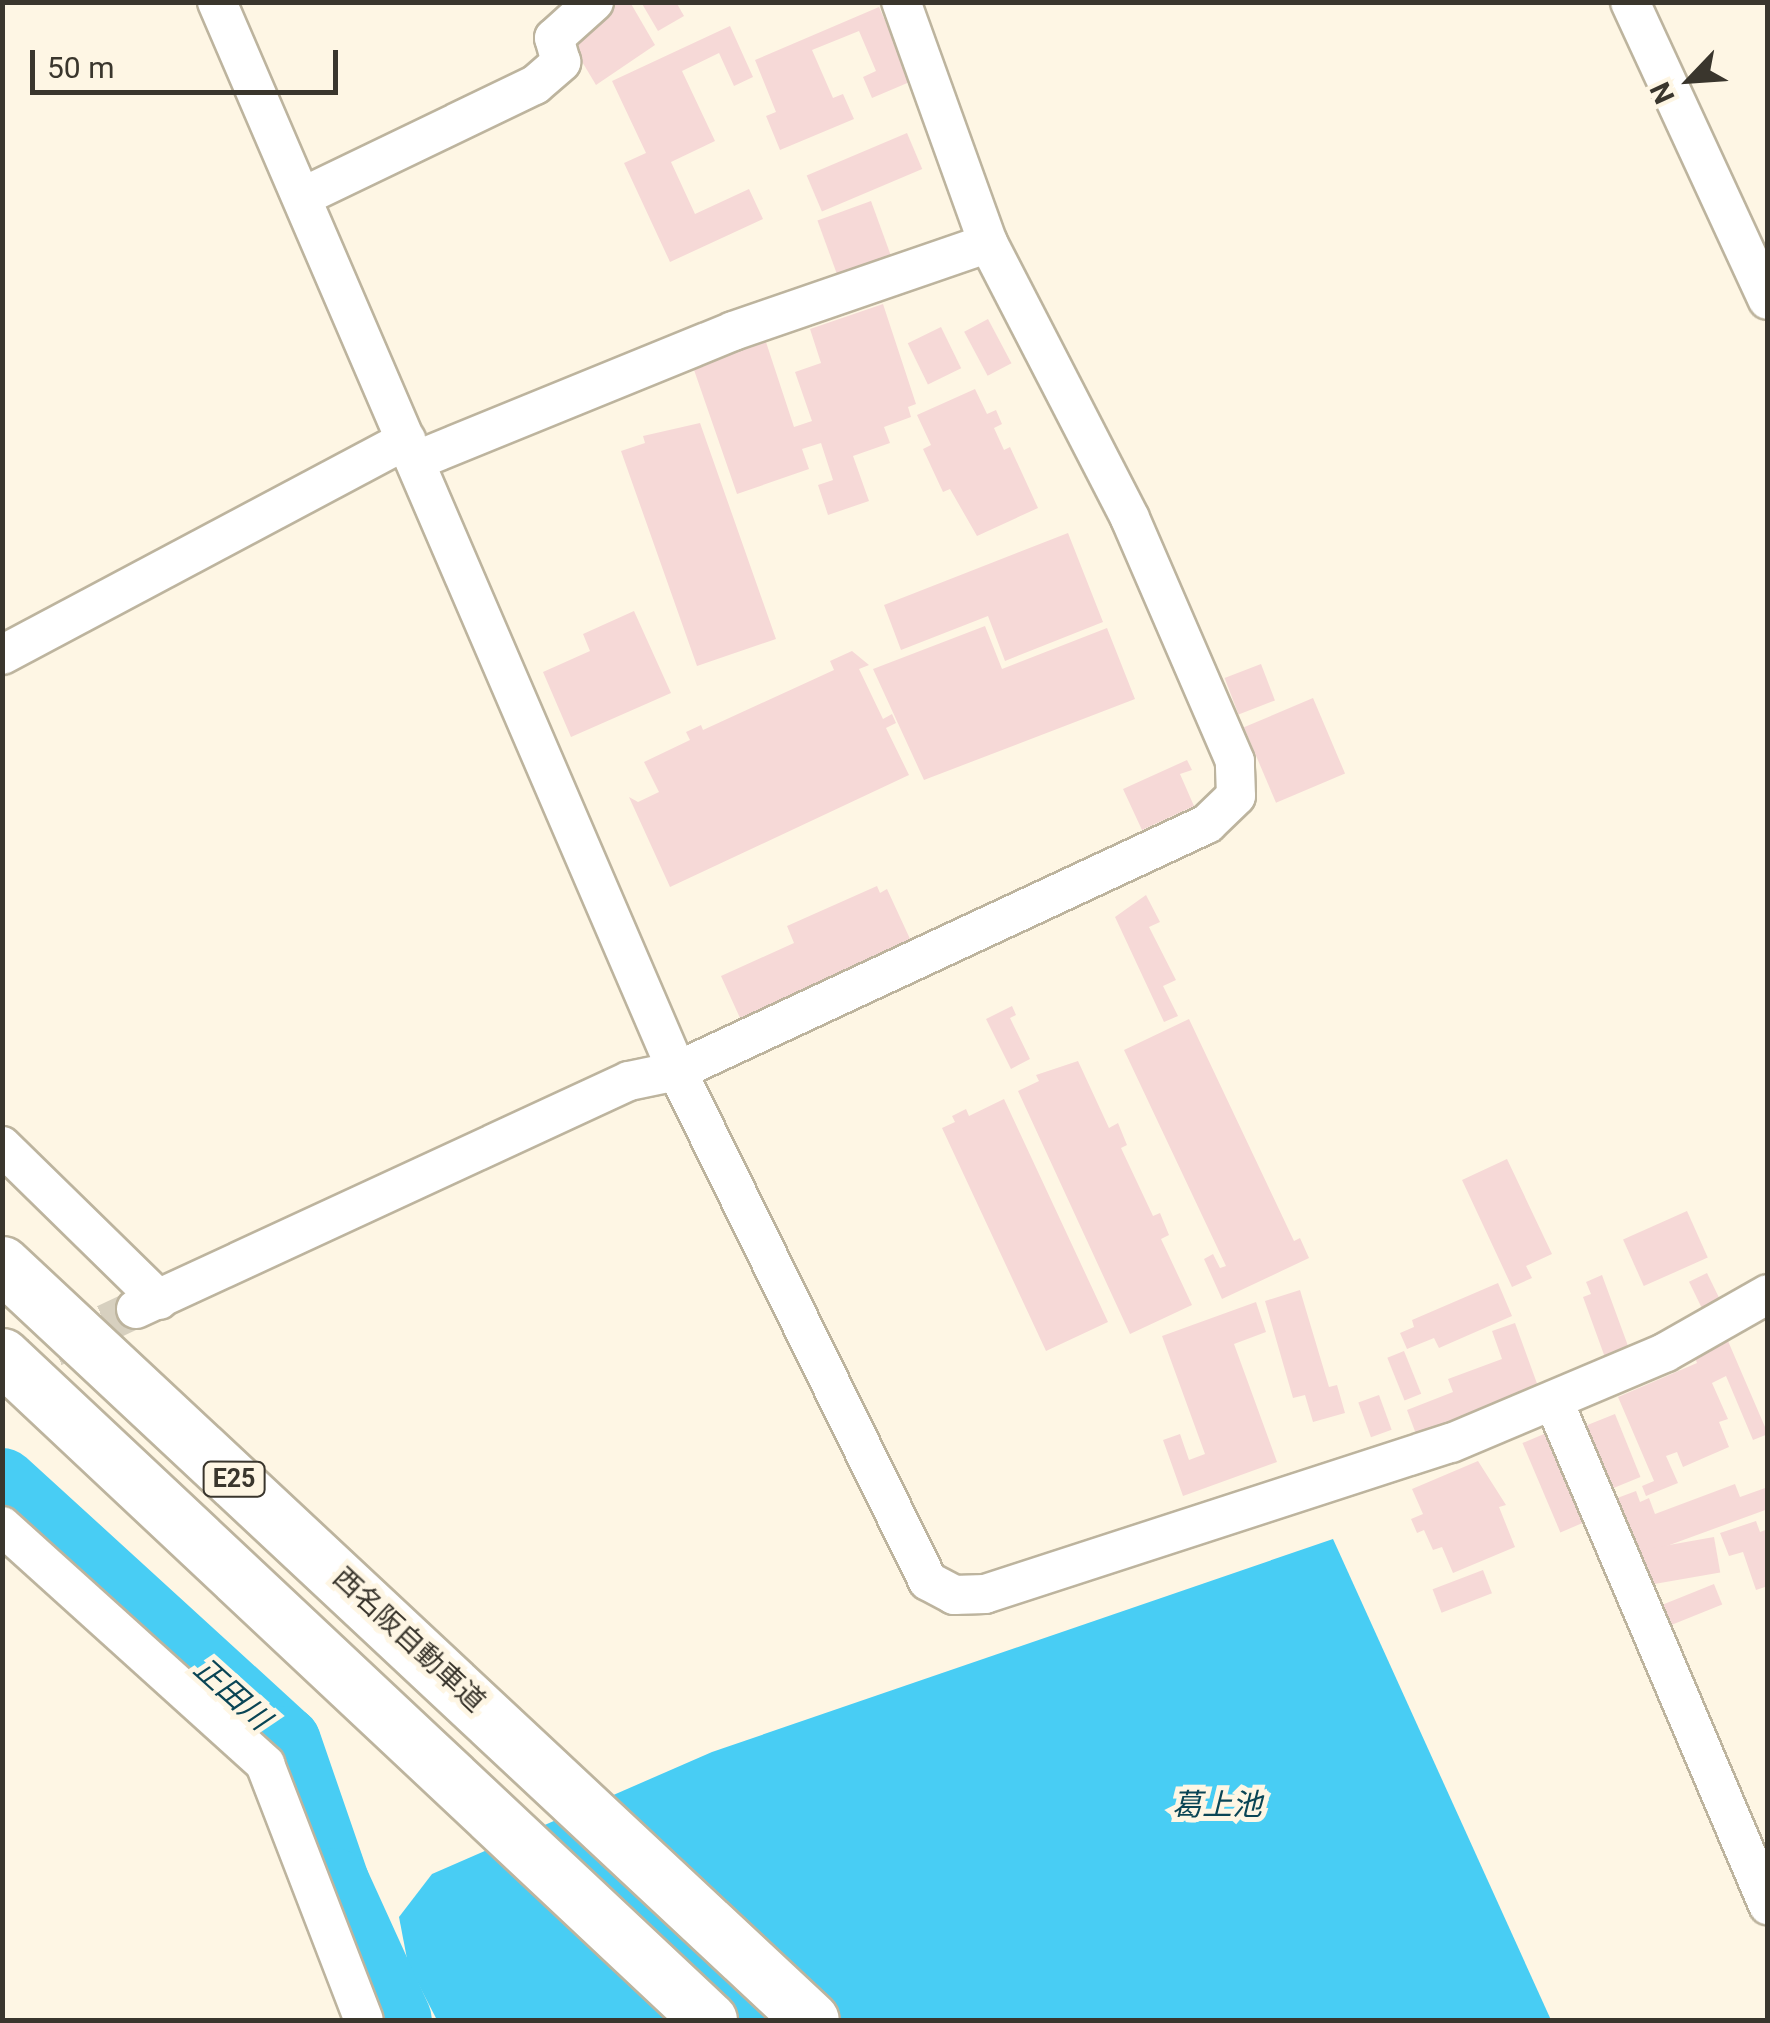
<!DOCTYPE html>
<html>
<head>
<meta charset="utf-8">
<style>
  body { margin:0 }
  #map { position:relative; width:1770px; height:2023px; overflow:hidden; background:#fef6e4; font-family:Roboto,"Noto Sans JP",sans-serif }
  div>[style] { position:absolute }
  .water>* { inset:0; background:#48cdf4 }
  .river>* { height:72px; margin:-36px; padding:0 36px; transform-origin:36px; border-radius:36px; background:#48cdf4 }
  .building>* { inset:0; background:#f6d9d7; transform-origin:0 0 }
  .street-tunnel>* { height:38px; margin-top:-19px; transform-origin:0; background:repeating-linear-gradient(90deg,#d7d0bf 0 38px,transparent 0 57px) }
  .roads { filter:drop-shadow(2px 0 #bdb49e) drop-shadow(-2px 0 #bdb49e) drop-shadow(0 2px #bdb49e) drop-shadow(0 -2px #bdb49e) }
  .street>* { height:38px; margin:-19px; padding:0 19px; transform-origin:19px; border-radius:19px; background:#fff }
  .highway>* { height:55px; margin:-27.5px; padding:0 27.5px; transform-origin:27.5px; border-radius:27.5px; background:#fff }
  span { translate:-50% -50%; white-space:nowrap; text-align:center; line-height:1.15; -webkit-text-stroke:10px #fef6e4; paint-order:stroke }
  .shield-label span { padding:2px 8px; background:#fef6e4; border:2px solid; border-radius:8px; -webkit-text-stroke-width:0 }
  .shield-label { font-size:25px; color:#3a362d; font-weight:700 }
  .street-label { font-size:28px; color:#3a362d }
  .water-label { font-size:30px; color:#0a4555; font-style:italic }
  .frame { position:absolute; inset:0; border:5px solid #3a362d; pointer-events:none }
  .north { position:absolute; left:1640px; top:30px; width:100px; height:100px; -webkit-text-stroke:8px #fef6e4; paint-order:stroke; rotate:245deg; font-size:28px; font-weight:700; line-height:40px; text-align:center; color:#3a362d }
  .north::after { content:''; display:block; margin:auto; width:35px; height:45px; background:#3a362d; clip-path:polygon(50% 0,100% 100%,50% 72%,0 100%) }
  .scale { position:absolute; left:30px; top:50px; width:308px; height:45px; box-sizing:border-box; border:5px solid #3a362d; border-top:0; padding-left:12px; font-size:30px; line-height:35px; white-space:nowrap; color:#3a362d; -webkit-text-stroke:8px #fef6e4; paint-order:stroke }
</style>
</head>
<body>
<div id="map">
  <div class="water">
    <i style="clip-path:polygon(1333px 1539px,1551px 2020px,437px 2020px,408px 1964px,399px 1917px,432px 1874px,712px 1752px)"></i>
  </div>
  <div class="river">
    <i style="left:2px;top:1484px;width:383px;rotate:42.4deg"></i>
    <i style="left:285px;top:1742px;width:150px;rotate:71deg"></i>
    <i style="left:334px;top:1884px;width:149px;rotate:65.5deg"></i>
  </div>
  <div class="building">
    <i style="clip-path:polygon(620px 2px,630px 2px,655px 45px,596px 85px,566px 35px)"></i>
    <i style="clip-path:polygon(641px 2px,676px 2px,684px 16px,658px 31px)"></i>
    <i style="clip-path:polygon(879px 7px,912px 81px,872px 98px,863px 77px,876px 71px,859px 31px,812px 50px,833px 98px,843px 94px,854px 119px,780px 150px,766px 116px,776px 112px,755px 60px)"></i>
    <i style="clip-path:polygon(730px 26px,753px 77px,734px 86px,719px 53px,682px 71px,715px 141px,671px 162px,695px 214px,749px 189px,763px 219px,670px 262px,624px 163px,646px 153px,612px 81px)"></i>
    <i style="left:907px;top:133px;width:39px;height:109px;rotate:67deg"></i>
    <i style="left:871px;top:201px;width:66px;height:57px;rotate:70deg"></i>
    <i style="clip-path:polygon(883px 304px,916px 404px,908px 407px,911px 417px,884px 427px,890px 443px,853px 456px,869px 501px,828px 515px,818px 485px,833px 480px,821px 443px,802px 449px,809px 469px,737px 494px,693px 367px,766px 342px,794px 427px,812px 421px,795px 372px,821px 363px,810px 329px)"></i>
    <i style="left:988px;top:319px;width:50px;height:27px;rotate:62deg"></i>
    <i style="left:941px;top:327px;width:46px;height:37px;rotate:64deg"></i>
    <i style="clip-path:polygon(975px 389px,987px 414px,996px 410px,1002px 424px,994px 428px,1004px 450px,1010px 447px,1038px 508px,977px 536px,950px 489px,943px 492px,923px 449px,931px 445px,917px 415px)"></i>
    <i style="clip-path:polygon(700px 423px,776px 639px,697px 666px,621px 451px,645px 443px,643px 436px)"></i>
    <i style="clip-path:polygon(1068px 533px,1103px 622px,1005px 661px,988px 616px,901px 650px,884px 605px)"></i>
    <i style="clip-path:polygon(634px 611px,671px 693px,571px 737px,543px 672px,590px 651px,583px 634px)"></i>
    <i style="clip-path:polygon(985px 626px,1002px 669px,1107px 628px,1135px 699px,924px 780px,873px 669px)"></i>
    <i style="clip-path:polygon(852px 651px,869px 665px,859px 669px,883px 719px,892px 714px,896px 723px,886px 728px,909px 775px,670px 887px,629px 797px,638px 802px,659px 792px,644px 762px,690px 740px,686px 732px,701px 725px,703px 730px,834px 670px,830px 661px)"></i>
    <i style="left:1261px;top:664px;width:39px;height:39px;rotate:69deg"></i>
    <i style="left:1313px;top:698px;width:82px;height:75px;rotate:67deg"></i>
    <i style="clip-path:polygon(1187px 760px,1192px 770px,1180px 774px,1194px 806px,1142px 830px,1123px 789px)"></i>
    <i style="clip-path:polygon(877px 886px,880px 893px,887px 889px,911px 941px,740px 1018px,721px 976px,794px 943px,787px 926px)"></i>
    <i style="clip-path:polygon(1146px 895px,1160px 922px,1149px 927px,1176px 980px,1163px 986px,1178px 1016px,1164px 1022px,1115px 917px)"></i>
    <i style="clip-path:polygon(1012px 1006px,1016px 1015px,1010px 1018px,1030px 1059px,1011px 1069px,986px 1019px)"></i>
    <i style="clip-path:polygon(1189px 1019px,1294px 1241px,1300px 1238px,1309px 1258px,1222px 1299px,1204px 1259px,1213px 1254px,1220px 1268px,1226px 1266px,1124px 1050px)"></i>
    <i style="clip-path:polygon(1078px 1061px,1109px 1128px,1118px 1123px,1127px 1145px,1121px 1148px,1153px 1216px,1160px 1213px,1169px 1235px,1161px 1239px,1192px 1305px,1130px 1334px,1018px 1091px,1039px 1081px,1036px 1075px)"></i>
    <i style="clip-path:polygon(1004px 1099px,1108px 1322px,1046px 1351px,942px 1128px,955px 1122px,952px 1116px,966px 1109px,969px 1116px)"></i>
    <i style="clip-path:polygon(1507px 1159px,1552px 1254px,1526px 1266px,1532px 1278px,1512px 1287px,1462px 1180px)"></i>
    <i style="left:1687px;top:1211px;width:51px;height:70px;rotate:66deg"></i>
    <i style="left:1707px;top:1273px;width:32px;height:20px;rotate:64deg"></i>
    <i style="clip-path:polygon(1602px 1275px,1631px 1354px,1607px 1363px,1583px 1297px,1591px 1294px,1586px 1282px)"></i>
    <i style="clip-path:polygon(1498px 1283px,1512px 1316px,1439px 1348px,1434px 1338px,1407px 1349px,1400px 1333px,1414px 1327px,1412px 1320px)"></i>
    <i style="clip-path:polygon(1300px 1290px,1329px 1387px,1337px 1385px,1345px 1413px,1313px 1422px,1305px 1395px,1293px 1398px,1265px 1301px)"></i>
    <i style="clip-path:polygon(1256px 1302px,1266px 1332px,1234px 1344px,1277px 1462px,1183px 1496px,1163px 1440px,1180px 1434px,1189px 1460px,1205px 1454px,1162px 1336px)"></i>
    <i style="clip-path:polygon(1515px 1323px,1539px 1389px,1416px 1434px,1407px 1410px,1453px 1392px,1448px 1379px,1502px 1359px,1492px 1331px)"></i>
    <i style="clip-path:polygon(1728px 1341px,1768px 1434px,1753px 1440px,1726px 1376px,1712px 1383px,1728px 1419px,1719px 1422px,1729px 1447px,1683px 1467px,1677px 1452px,1666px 1456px,1678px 1483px,1646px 1496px,1642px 1486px,1654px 1481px,1618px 1397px,1697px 1363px,1694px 1355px)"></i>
    <i style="left:1404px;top:1351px;width:46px;height:18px;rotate:68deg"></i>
    <i style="left:1379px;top:1395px;width:37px;height:22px;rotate:70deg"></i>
    <i style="left:1615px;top:1414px;width:68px;height:33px;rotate:68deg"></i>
    <i style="left:1551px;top:1431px;width:97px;height:31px;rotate:67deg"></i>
    <i style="clip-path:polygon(1478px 1461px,1506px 1505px,1499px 1507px,1515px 1547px,1453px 1573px,1442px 1547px,1433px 1550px,1424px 1530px,1417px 1533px,1411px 1519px,1423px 1514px,1412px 1489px)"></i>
    <i style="clip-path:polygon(1735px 1484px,1740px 1497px,1768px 1487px,1768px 1509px,1634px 1558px,1612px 1500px,1636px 1491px,1640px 1502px,1649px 1498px,1655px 1514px)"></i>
    <i style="clip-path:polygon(1756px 1521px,1760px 1532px,1768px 1529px,1768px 1586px,1756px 1590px,1743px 1552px,1729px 1556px,1720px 1533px)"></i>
    <i style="left:1714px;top:1537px;width:36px;height:80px;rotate:80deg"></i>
    <i style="left:1483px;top:1570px;width:25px;height:54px;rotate:69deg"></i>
    <i style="left:1714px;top:1584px;width:22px;height:61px;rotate:68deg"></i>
  </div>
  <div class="street-tunnel">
    <i style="left:2px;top:1372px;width:148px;rotate:-25.2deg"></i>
  </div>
  <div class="roads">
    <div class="street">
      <i style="left:217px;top:2px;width:1164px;rotate:66.72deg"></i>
      <i style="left:677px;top:1071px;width:568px;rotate:63.8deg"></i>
      <i style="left:928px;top:1581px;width:30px;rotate:28deg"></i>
      <i style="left:954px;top:1595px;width:31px;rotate:-2deg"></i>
      <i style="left:985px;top:1594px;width:490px;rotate:-18deg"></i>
      <i style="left:1451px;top:1443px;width:233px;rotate:-22.9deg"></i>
      <i style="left:1666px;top:1352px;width:117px;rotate:-29.6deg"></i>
      <i style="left:1630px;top:2px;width:328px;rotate:65.2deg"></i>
      <i style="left:302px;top:197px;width:259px;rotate:-25.7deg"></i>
      <i style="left:535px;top:85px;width:35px;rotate:-41deg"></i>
      <i style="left:561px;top:62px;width:25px;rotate:-106deg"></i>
      <i style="left:554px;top:38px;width:54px;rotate:-42deg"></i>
      <i style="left:415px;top:461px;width:344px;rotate:-22.2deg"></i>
      <i style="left:733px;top:331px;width:270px;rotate:-19deg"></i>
      <i style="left:2px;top:655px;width:458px;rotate:-28deg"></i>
      <i style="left:2px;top:1146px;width:220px;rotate:44.4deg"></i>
      <i style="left:136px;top:1309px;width:543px;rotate:-24.82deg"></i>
      <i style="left:629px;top:1081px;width:49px;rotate:-11.8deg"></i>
      <i style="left:677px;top:1071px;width:585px;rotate:-24.99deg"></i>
      <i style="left:1207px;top:824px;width:40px;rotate:-44deg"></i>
      <i style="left:1236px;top:796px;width:35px;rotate:-92deg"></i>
      <i style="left:1235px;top:761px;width:265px;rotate:-113.4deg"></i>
      <i style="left:1130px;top:518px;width:309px;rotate:-117.3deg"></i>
      <i style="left:988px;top:243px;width:256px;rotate:-109.8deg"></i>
      <i style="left:1554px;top:1402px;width:547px;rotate:66.95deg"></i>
      <i style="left:2px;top:1526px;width:355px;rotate:42.1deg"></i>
      <i style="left:265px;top:1764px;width:274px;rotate:68.9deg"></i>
    </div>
    <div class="highway">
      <i style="left:2px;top:1264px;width:1107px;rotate:43.06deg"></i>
      <i style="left:2px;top:1356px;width:970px;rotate:43.2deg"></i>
    </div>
  </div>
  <div class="shield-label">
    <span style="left:234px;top:1479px">E25</span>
  </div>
  <div class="street-label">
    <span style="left:409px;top:1640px;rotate:43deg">西名阪自動車道</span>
  </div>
  <div class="water-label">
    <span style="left:232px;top:1694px;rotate:42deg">正田川</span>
    <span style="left:1217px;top:1805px">葛上池</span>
  </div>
  <div class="frame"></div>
  <div class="north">N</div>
  <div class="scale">50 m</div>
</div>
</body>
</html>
